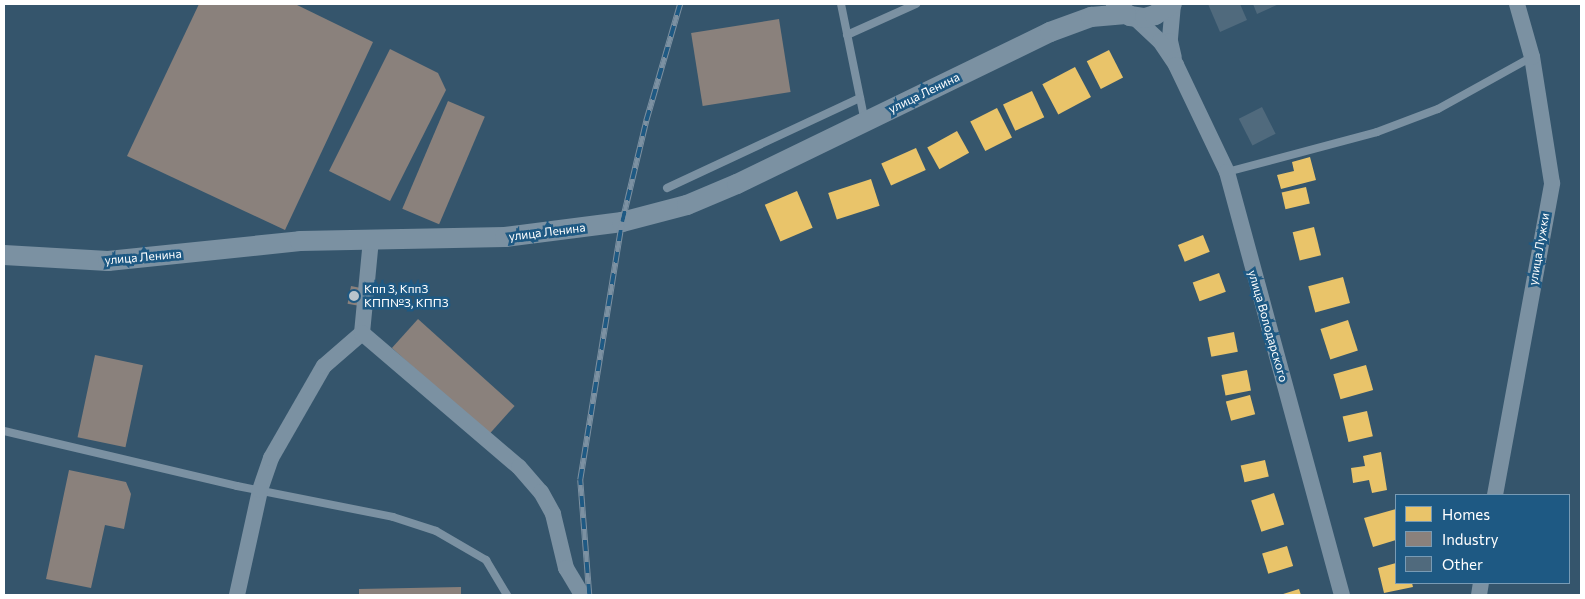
<!DOCTYPE html>
<html>
<head>
<meta charset="utf-8">
<style>
  body { margin:0 }
  #map { position:relative; width:1585px; height:599px; overflow:hidden; background:#35556c; font-family:Commissioner,sans-serif }
  div>[style] { position:absolute }
  .homes>* { inset:0; background:#e9c46a; transform-origin:0 0 }
  .industry>* { inset:0; background:#8a817c; transform-origin:0 0 }
  .building>* { inset:0; background:#506a7d; transform-origin:0 0 }
  .service>* { height:8px; margin:-4px; padding:0 4px; transform-origin:4px; border-radius:4px; background:#7b91a2 }
  .minor>* { height:16px; margin:-8px; padding:0 8px; transform-origin:8px; border-radius:8px; background:#7b91a2 }
  .tertiary>* { height:20px; margin:-10px; padding:0 10px; transform-origin:10px; border-radius:10px; background:#7b91a2 }
  .rail>* { height:5.5px; margin-top:-2.75px; transform-origin:0; background:repeating-linear-gradient(90deg,#1e5983 0 11px,#7c91a2 0 22px); box-sizing:border-box; border-block:1px solid #7c91a2 }
  .dots>* { width:14px; height:14px; translate:-50% -50%; box-sizing:border-box; border:2px solid #1e5983; border-radius:50% }
  span { translate:-50% -50%; white-space:nowrap; text-align:center; line-height:1.15; -webkit-text-stroke:5px #1e5983; paint-order:stroke }
  .street-label { font-size:12px; color:#fff }
  .poi-label { font-size:12px; color:#fff }
  .left { translate:0 -50%; text-align:left }
  .frame { position:absolute; inset:0; border:5px solid #fff; pointer-events:none }
  .legend { position:absolute; left:1395px; top:494px; width:175px; height:90px; box-sizing:border-box; background:#1e5983; border:1px solid #789bb5; margin:0; padding:6px 9px; list-style:none; font-size:15px; color:#fff }
  .legend li { display:flex; align-items:center; gap:10px; height:25px }
  .legend b { width:25px; border:1px solid #789bb5 }
</style>
</head>
<body>
<div id="map">
  <div class="homes">
    <i style="left:1109px;top:50px;width:31px;height:25px;rotate:63deg"></i>
    <i style="left:1075px;top:67px;width:34px;height:37px;rotate:62deg"></i>
    <i style="left:1032px;top:91px;width:29px;height:32px;rotate:65deg"></i>
    <i style="left:997px;top:108px;width:33px;height:30px;rotate:63deg"></i>
    <i style="left:957px;top:131px;width:25px;height:34px;rotate:61deg"></i>
    <i style="left:916px;top:148px;width:24px;height:38px;rotate:66deg"></i>
    <i style="clip-path:polygon(1310px 157px,1316px 180px,1281px 189px,1277px 175px,1294px 171px,1292px 162px)"></i>
    <i style="left:871px;top:179px;width:28px;height:45px;rotate:72deg"></i>
    <i style="left:1306px;top:187px;width:17px;height:25px;rotate:77deg"></i>
    <i style="left:797px;top:191px;width:40px;height:35px;rotate:67deg"></i>
    <i style="left:1314px;top:227px;width:29px;height:22px;rotate:76deg"></i>
    <i style="left:1203px;top:235px;width:18px;height:27px;rotate:68deg"></i>
    <i style="left:1219px;top:273px;width:20px;height:28px;rotate:70deg"></i>
    <i style="left:1343px;top:277px;width:27px;height:36px;rotate:75deg"></i>
    <i style="left:1348px;top:320px;width:32px;height:29px;rotate:72deg"></i>
    <i style="left:1234px;top:332px;width:20px;height:27px;rotate:79deg"></i>
    <i style="left:1366px;top:365px;width:26px;height:34px;rotate:74deg"></i>
    <i style="left:1247px;top:370px;width:21px;height:26px;rotate:79deg"></i>
    <i style="left:1250px;top:395px;width:20px;height:25px;rotate:75deg"></i>
    <i style="left:1367px;top:411px;width:26px;height:25px;rotate:77deg"></i>
    <i style="clip-path:polygon(1381px 452px,1387px 490px,1372px 493px,1369px 480px,1353px 483px,1351px 468px,1365px 466px,1363px 456px)"></i>
    <i style="left:1265px;top:460px;width:17px;height:25px;rotate:77deg"></i>
    <i style="left:1274px;top:493px;width:33px;height:24px;rotate:72deg"></i>
    <i style="clip-path:polygon(1396px 509px,1396px 540px,1373px 547px,1364px 518px)"></i>
    <i style="left:1287px;top:546px;width:21px;height:26px;rotate:73deg"></i>
    <i style="clip-path:polygon(1396px 563px,1396px 583px,1412px 583px,1413px 587px,1384px 593px,1378px 568px)"></i>
    <i style="clip-path:polygon(1299px 589px,1301px 595px,1280px 595px)"></i>
  </div>
  <div class="industry">
    <i style="clip-path:polygon(199px 4px,295px 4px,373px 42px,285px 230px,127px 156px)"></i>
    <i style="left:779px;top:19px;width:74px;height:89px;rotate:81deg"></i>
    <i style="clip-path:polygon(390px 49px,438px 73px,446px 90px,390px 201px,329px 171px)"></i>
    <i style="left:448px;top:101px;width:40px;height:117px;rotate:23deg"></i>
    <i style="left:351px;top:286px;width:10px;height:18px;rotate:11deg"></i>
    <i style="left:418px;top:319px;width:130px;height:39px;rotate:42deg"></i>
    <i style="left:95px;top:355px;width:49px;height:84px;rotate:12deg"></i>
    <i style="clip-path:polygon(69px 470px,126px 482px,131px 494px,124px 529px,105px 525px,91px 588px,46px 579px)"></i>
    <i style="clip-path:polygon(461px 587px,461px 595px,359px 595px,359px 589px)"></i>
  </div>
  <div class="building">
    <i style="clip-path:polygon(1208px 4px,1240px 4px,1247px 20px,1220px 32px)"></i>
    <i style="clip-path:polygon(1253px 4px,1279px 4px,1257px 14px)"></i>
    <i style="left:1262px;top:107px;width:30px;height:26px;rotate:63deg"></i>
  </div>
  <div class="service">
    <i style="left:841px;top:4px;width:120px;rotate:78.5deg"></i>
    <i style="left:847px;top:35px;width:76px;rotate:-24.2deg"></i>
    <i style="left:1227px;top:172px;width:155px;rotate:-14.9deg"></i>
    <i style="left:1377px;top:132px;width:65px;rotate:-20.7deg"></i>
    <i style="left:1438px;top:109px;width:107px;rotate:-29deg"></i>
    <i style="left:667px;top:188px;width:213px;rotate:-25deg"></i>
    <i style="left:4px;top:431px;width:239px;rotate:13.3deg"></i>
    <i style="left:237px;top:486px;width:159px;rotate:11.2deg"></i>
    <i style="left:393px;top:517px;width:45px;rotate:18deg"></i>
    <i style="left:436px;top:531px;width:58px;rotate:30.1deg"></i>
    <i style="left:486px;top:560px;width:41px;rotate:59deg"></i>
  </div>
  <div class="minor">
    <i style="left:1173px;top:4px;width:37px;rotate:95deg"></i>
    <i style="left:1170px;top:41px;width:17px;rotate:77deg"></i>
    <i style="left:1134px;top:17px;width:35px;rotate:43deg"></i>
    <i style="left:1160px;top:41px;width:29px;rotate:56deg"></i>
    <i style="left:1176px;top:65px;width:119px;rotate:64.5deg"></i>
    <i style="left:1227px;top:172px;width:438px;rotate:74.8deg"></i>
    <i style="left:362px;top:333px;width:93px;rotate:-84.5deg"></i>
    <i style="left:1495px;top:495px;width:317px;rotate:-79.6deg"></i>
    <i style="left:1552px;top:183px;width:128px;rotate:-99deg"></i>
    <i style="left:1532px;top:57px;width:55px;rotate:-105.8deg"></i>
    <i style="left:237px;top:595px;width:107px;rotate:-77.6deg"></i>
    <i style="left:260px;top:490px;width:34px;rotate:-71deg"></i>
    <i style="left:271px;top:458px;width:106px;rotate:-60.1deg"></i>
    <i style="left:324px;top:366px;width:50px;rotate:-41deg"></i>
    <i style="left:362px;top:333px;width:206px;rotate:40.5deg"></i>
    <i style="left:519px;top:467px;width:33px;rotate:49deg"></i>
    <i style="left:541px;top:492px;width:25px;rotate:61deg"></i>
    <i style="left:553px;top:514px;width:56px;rotate:76.5deg"></i>
    <i style="left:566px;top:568px;width:31px;rotate:59deg"></i>
    <i style="left:1479px;top:595px;width:12px;rotate:-81deg"></i>
  </div>
  <div class="tertiary">
    <i style="left:1116px;top:6px;width:17px;rotate:36deg"></i>
    <i style="left:1130px;top:16px;width:15px;rotate:8deg"></i>
    <i style="left:1145px;top:18px;width:10px;rotate:-17deg"></i>
    <i style="left:1155px;top:15px;width:20px;rotate:-33deg"></i>
    <i style="left:4px;top:255px;width:104px;rotate:3.3deg"></i>
    <i style="left:108px;top:261px;width:193px;rotate:-5.9deg"></i>
    <i style="left:300px;top:241px;width:205px;rotate:-1.1deg"></i>
    <i style="left:505px;top:237px;width:118px;rotate:-7.3deg"></i>
    <i style="left:622px;top:222px;width:67px;rotate:-14.7deg"></i>
    <i style="left:687px;top:205px;width:54px;rotate:-22.8deg"></i>
    <i style="left:737px;top:184px;width:348px;rotate:-25.9deg"></i>
    <i style="left:1050px;top:32px;width:44px;rotate:-20.1deg"></i>
    <i style="left:1091px;top:17px;width:35px;rotate:-5deg"></i>
  </div>
  <div class="rail">
    <i style="left:589px;top:595px;width:115px;rotate:-94.5deg"></i>
    <i style="left:580px;top:480px;width:261px;rotate:-80.8deg"></i>
    <i style="left:622px;top:222px;width:104px;rotate:-76.6deg"></i>
    <i style="left:646px;top:121px;width:122px;rotate:-73.8deg"></i>
  </div>
  <div class="dots">
    <i style="left:354px;top:296px;background:#b8c4cc"></i>
  </div>
  <div class="street-label">
    <span style="left:924px;top:93px;rotate:-26deg">улица Ленина</span>
    <span style="left:547px;top:232px;rotate:-7deg">улица Ленина</span>
    <span style="left:1539px;top:249px;rotate:-80deg">улица Лужки</span>
    <span style="left:143px;top:257px;rotate:-5deg">улица Ленина</span>
    <span style="left:1268px;top:326px;rotate:74deg">улица Володарского</span>
  </div>
  <div class="poi-label">
    <span class="left" style="left:364px;top:296px">Кпп 3, Кпп3<br>КПП№3, КПП3</span>
  </div>
  <div class="frame"></div>
  <ul class="legend">
  <li><b style="height:14px;background:#e9c46a"></b>Homes</li>
  <li><b style="height:14px;background:#8a817c"></b>Industry</li>
  <li><b style="height:14px;background:#506a7d"></b>Other</li>
  </ul>
</div>
</body>
</html>
